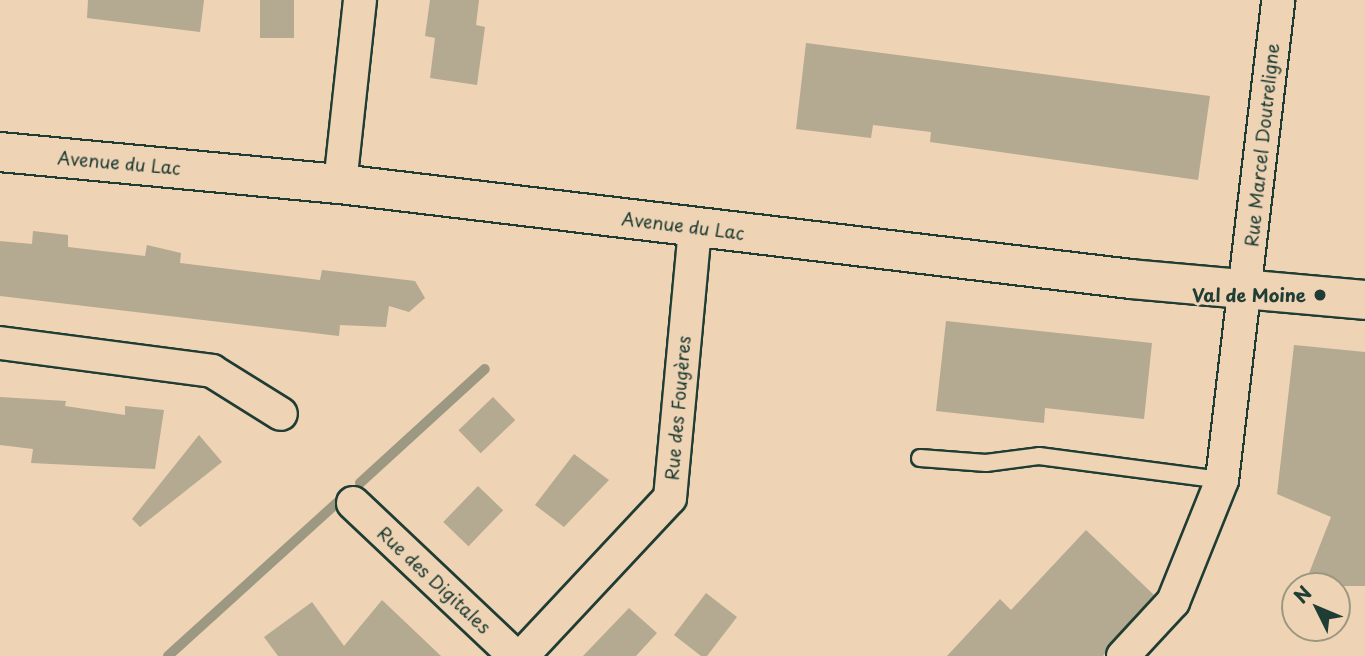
<!DOCTYPE html>
<html>
<head>
<meta charset="utf-8">
<style>
  body { margin:0 }
  #map { position:relative; width:1365px; height:656px; overflow:hidden; background:#eed3b5; font-family:"Playpen Sans",sans-serif }
  div>[style] { position:absolute }
  .stream>* { height:10px; margin:-5px; padding:0 5px; transform-origin:5px; border-radius:5px; background:#9c9882 }
  .building>* { inset:0; background:#b4a991; transform-origin:0 0 }
  .roads { filter:drop-shadow(2px 0 #1f3d34) drop-shadow(-2px 0 #1f3d34) drop-shadow(0 2px #1f3d34) drop-shadow(0 -2px #1f3d34) }
  .lane>* { height:16px; margin:-8px; padding:0 8px; transform-origin:8px; border-radius:8px; background:#eed3b5 }
  .street>* { height:32px; margin:-16px; padding:0 16px; transform-origin:16px; border-radius:16px; background:#eed3b5 }
  .secondary>* { height:38px; margin:-19px; padding:0 19px; transform-origin:19px; border-radius:19px; background:#eed3b5 }
  .dots>* { width:19px; height:19px; translate:-50% -50%; box-sizing:border-box; border:4px solid #eed3b5; border-radius:50% }
  span { translate:-50% -50%; white-space:nowrap; text-align:center; line-height:1.15; -webkit-text-stroke:6px #eed3b5; paint-order:stroke }
  .street-label { font-size:18px; color:#1f3d34 }
  .poi-label { font-size:18px; color:#1f3d34; font-weight:700 }
  .right { translate:-100% -50%; text-align:right }
  .north { position:absolute; left:1281px; top:572px; width:70px; height:70px; box-sizing:border-box; background:#eed3b5; border:2px solid #9b9781; border-radius:50%; rotate:313deg; font-size:19px; font-weight:700; line-height:28px; text-align:center; color:#1f3d34 }
  .north::after { content:''; display:block; margin:auto; width:24px; height:32px; background:#1f3d34; clip-path:polygon(50% 0,100% 100%,50% 72%,0 100%) }
</style>
</head>
<body>
<div id="map">
  <div class="stream">
    <i style="left:360px;top:483px;width:169px;rotate:-42.4deg"></i>
    <i style="left:168px;top:656px;width:229px;rotate:-42.2deg"></i>
  </div>
  <div class="building">
    <i style="clip-path:polygon(88px 0,204px 0,200px 32px,87px 18px)"></i>
    <i style="left:260px;top:0;width:34px;height:38px"></i>
    <i style="clip-path:polygon(430px 0,479px 0,476px 25px,485px 27px,477px 85px,430px 78px,435px 38px,425px 36px)"></i>
    <i style="clip-path:polygon(806px 43px,1210px 96px,1198px 180px,930px 142px,931px 132px,873px 125px,871px 138px,796px 129px)"></i>
    <i style="clip-path:polygon(33px 231px,68px 235px,68px 247px,145px 256px,147px 245px,181px 253px,180px 263px,320px 280px,322px 270px,415px 281px,425px 298px,409px 312px,389px 306px,386px 327px,340px 325px,339px 336px,0 296px,0 241px,32px 244px)"></i>
    <i style="clip-path:polygon(946px 321px,1152px 343px,1144px 419px,1045px 408px,1044px 423px,936px 411px)"></i>
    <i style="clip-path:polygon(1294px 345px,1365px 352px,1365px 586px,1304px 586px,1331px 517px,1277px 494px)"></i>
    <i style="clip-path:polygon(0 397px,66px 401px,65px 406px,125px 415px,125px 406px,164px 410px,155px 469px,31px 463px,33px 449px,0 445px)"></i>
    <i style="left:493px;top:397px;width:32px;height:48px;rotate:46deg"></i>
    <i style="clip-path:polygon(199px 435px,222px 462px,140px 527px,132px 519px)"></i>
    <i style="clip-path:polygon(574px 454px,609px 480px,564px 527px,535px 505px)"></i>
    <i style="left:478px;top:486px;width:35px;height:50px;rotate:44deg"></i>
    <i style="clip-path:polygon(1086px 530px,1154px 595px,1103px 656px,947px 656px,1000px 599px,1011px 610px)"></i>
    <i style="clip-path:polygon(706px 593px,737px 617px,707px 656px,701px 656px,674px 635px)"></i>
    <i style="clip-path:polygon(382px 600px,441px 656px,278px 656px,264px 637px,312px 602px,344px 646px)"></i>
    <i style="clip-path:polygon(629px 608px,657px 633px,636px 656px,583px 656px)"></i>
  </div>
  <div class="roads">
    <div class="lane">
      <i style="left:920px;top:458px;width:66px;rotate:4.3deg"></i>
      <i style="left:986px;top:463px;width:53px;rotate:-7.5deg"></i>
      <i style="left:1039px;top:456px;width:185px;rotate:7.5deg"></i>
    </div>
    <div class="street">
      <i style="left:340px;top:184px;width:185px;rotate:-83.8deg"></i>
      <i style="left:0;top:343px;width:214px;rotate:7.5deg"></i>
      <i style="left:212px;top:371px;width:81px;rotate:31.9deg"></i>
      <i style="left:353px;top:503px;width:223px;rotate:43.4deg"></i>
      <i style="left:522px;top:656px;width:216px;rotate:-46.9deg"></i>
      <i style="left:670px;top:498px;width:272px;rotate:-84.7deg"></i>
      <i style="left:1123px;top:656px;width:74px;rotate:-47.2deg"></i>
      <i style="left:1173px;top:602px;width:131px;rotate:-68.1deg"></i>
      <i style="left:1222px;top:480px;width:483px;rotate:-83.3deg"></i>
    </div>
    <div class="secondary">
      <i style="left:0;top:152px;width:342px;rotate:5.4deg"></i>
      <i style="left:340px;top:184px;width:797px;rotate:6.85deg"></i>
      <i style="left:1131px;top:279px;width:235px;rotate:5.1deg"></i>
    </div>
  </div>
  <div class="dots">
    <i style="left:1320px;top:295px;background:#1f3d34"></i>
  </div>
  <div class="street-label">
    <span style="left:1262px;top:145px;rotate:-84deg">Rue Marcel Doutreligne</span>
    <span style="left:119px;top:163px;rotate:5deg">Avenue du Lac</span>
    <span style="left:683px;top:226px;rotate:7deg">Avenue du Lac</span>
    <span style="left:678px;top:408px;rotate:-85deg">Rue des Fougères</span>
    <span style="left:434px;top:580px;rotate:43deg">Rue des Digitales</span>
  </div>
  <div class="poi-label">
    <span class="right" style="left:1306px;top:295px">Val de Moine</span>
  </div>
  <div class="north">N</div>
</div>
</body>
</html>
